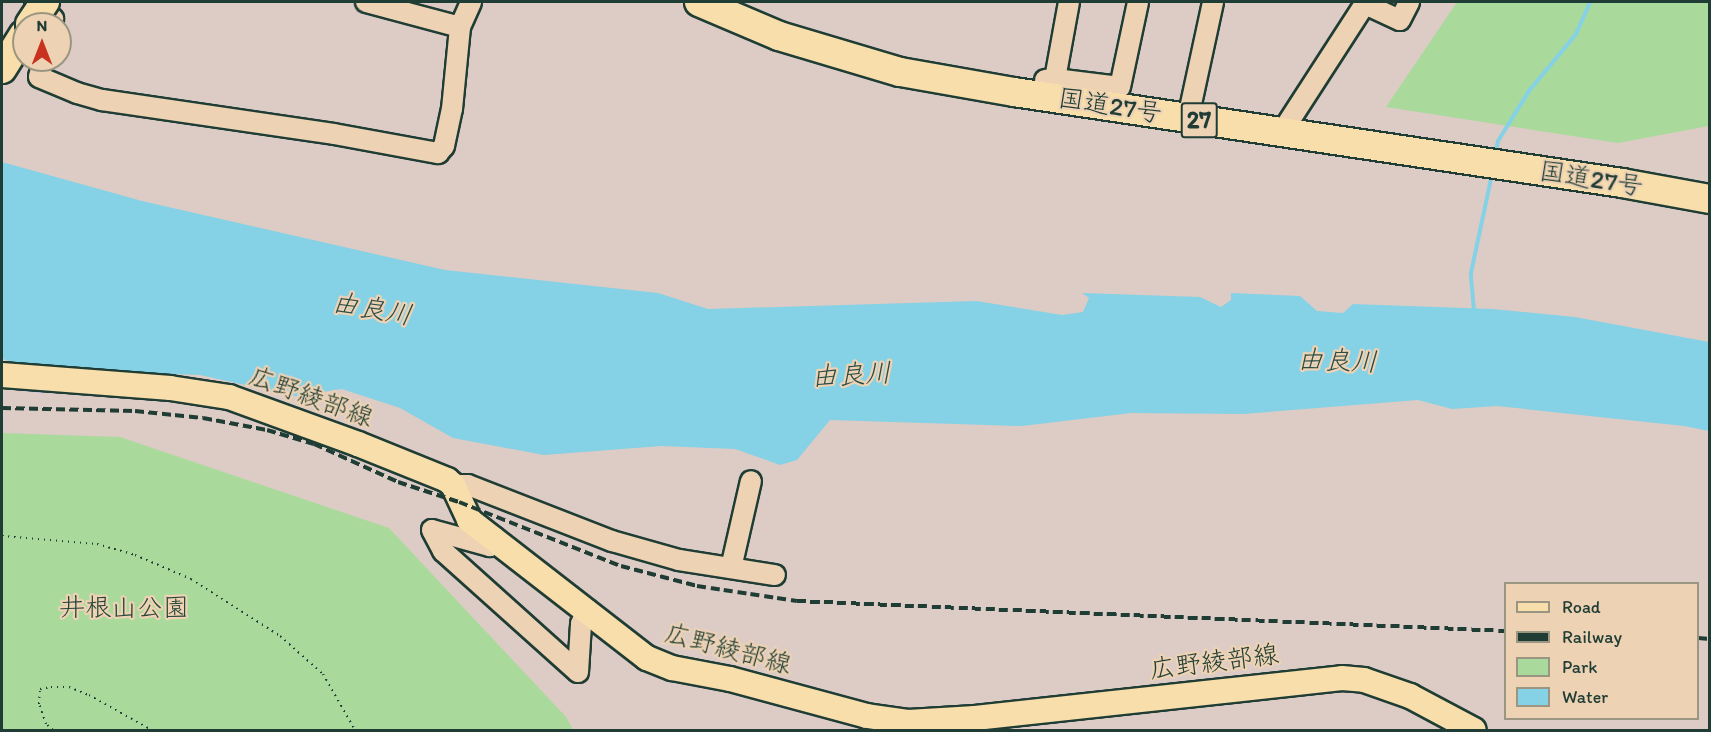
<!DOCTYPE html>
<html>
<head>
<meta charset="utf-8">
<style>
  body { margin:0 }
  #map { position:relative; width:1711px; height:732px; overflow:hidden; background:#dcccc5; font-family:Itim,"Klee One",sans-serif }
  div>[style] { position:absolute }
  .green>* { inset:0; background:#a9da9b }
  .water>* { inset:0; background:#85d1e5 }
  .stream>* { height:4px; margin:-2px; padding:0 2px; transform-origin:2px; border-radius:2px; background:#85d1e5 }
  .building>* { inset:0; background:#b5bdee; transform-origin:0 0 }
  .path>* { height:2px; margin-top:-1px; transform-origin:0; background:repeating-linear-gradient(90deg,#1f3d34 0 1.5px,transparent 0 6px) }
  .roads { filter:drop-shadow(2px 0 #1f3d34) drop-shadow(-2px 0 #1f3d34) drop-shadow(0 2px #1f3d34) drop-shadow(0 -2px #1f3d34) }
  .minor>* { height:20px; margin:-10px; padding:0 10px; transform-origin:10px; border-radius:10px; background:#edd2b4 }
  .major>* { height:24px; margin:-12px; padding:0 12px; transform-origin:12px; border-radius:12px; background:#f8deab }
  .highway>* { height:28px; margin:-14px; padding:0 14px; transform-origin:14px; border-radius:14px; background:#f8deab }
  .rail>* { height:4px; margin-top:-2px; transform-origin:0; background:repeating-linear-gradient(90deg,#1f3d34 0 9px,transparent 0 13.5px) }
  .bridges { filter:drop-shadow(2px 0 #1f3d34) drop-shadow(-2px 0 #1f3d34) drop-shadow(0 2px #1f3d34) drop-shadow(0 -2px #1f3d34) }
  .highway-bridge>* { height:28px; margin:-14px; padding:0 14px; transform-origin:14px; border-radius:14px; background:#f8deab }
  span { translate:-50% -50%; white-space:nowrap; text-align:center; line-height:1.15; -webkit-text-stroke:4.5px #edd2b4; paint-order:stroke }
  .shield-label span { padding:2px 4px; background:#edd2b4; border:2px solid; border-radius:4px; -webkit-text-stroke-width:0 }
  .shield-label { font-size:24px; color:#1f3d34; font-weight:700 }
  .street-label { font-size:26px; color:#1f3d34 }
  .park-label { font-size:26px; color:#264539 }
  .water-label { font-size:27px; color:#294c46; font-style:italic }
  .frame { position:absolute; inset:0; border:3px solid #1f3d34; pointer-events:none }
  .legend { position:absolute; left:1504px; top:582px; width:195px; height:138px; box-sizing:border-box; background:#edd2b4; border:2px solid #9b9681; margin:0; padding:8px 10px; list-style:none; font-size:18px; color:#1f3d34 }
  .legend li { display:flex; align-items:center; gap:12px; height:30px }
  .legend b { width:30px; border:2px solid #9b9681 }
  .north { position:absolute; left:12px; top:12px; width:60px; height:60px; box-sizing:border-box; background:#edd2b4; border:2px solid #9b9681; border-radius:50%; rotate:0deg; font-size:16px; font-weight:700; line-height:24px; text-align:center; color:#1f3d34 }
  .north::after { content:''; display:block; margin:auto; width:21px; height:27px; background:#c8321e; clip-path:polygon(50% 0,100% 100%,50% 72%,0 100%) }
</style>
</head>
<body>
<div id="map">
  <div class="green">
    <i style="clip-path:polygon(1457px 2px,1709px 2px,1709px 126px,1618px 143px,1386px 107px)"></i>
    <i style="clip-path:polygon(2px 433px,120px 437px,389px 528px,566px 717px,573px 730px,2px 730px)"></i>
  </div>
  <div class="water">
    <i style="clip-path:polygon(2px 162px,142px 201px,445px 270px,658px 293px,708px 309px,976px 301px,1062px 315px,1083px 312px,1089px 298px,1082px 293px,1200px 297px,1221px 307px,1231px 300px,1231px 293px,1300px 296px,1317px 311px,1343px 313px,1353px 304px,1492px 309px,1575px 317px,1709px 342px,1709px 431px,1684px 426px,1497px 406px,1452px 409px,1418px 400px,1243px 414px,1131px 413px,1022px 426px,830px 420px,797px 460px,780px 465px,735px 449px,661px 446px,544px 455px,453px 438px,400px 408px,342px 389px,295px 396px,200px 375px,40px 369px,2px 359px)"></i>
  </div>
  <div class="stream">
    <i style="left:1495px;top:155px;width:14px;rotate:-78deg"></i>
    <i style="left:1498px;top:141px;width:59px;rotate:-58.2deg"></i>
    <i style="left:1529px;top:91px;width:74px;rotate:-50.5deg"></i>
    <i style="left:1576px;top:34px;width:35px;rotate:-66deg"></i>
    <i style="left:1474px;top:311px;width:38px;rotate:-95deg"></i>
    <i style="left:1471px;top:273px;width:101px;rotate:-78deg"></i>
  </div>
  <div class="building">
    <i style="left:15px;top:381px;width:29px;height:9px;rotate:6deg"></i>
  </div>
  <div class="path">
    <i style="left:2px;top:536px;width:95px;rotate:4.8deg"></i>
    <i style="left:97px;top:544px;width:40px;rotate:16deg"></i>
    <i style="left:135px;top:555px;width:61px;rotate:23.2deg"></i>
    <i style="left:191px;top:579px;width:106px;rotate:32.6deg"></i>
    <i style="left:280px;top:636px;width:57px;rotate:41.5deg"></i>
    <i style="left:323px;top:674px;width:64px;rotate:60.3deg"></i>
    <i style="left:53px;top:730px;width:9px;rotate:-139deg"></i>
    <i style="left:46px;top:724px;width:21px;rotate:-109deg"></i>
    <i style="left:39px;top:704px;width:15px;rotate:-86deg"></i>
    <i style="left:40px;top:689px;width:11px;rotate:-10deg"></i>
    <i style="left:51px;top:687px;width:18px"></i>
    <i style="left:69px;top:687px;width:22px;rotate:22deg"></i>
    <i style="left:89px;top:695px;width:72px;rotate:29.1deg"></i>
  </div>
  <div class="roads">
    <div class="minor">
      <i style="left:35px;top:2px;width:25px;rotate:43deg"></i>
      <i style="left:53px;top:19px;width:5px;rotate:101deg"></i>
      <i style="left:366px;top:2px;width:97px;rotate:14.9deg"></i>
      <i style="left:1365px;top:4px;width:38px;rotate:25deg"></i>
      <i style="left:1400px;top:20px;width:20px;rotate:-63deg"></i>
      <i style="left:43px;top:60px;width:17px;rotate:103deg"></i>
      <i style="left:39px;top:77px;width:41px;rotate:22.8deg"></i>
      <i style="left:77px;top:93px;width:26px;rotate:16deg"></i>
      <i style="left:102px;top:100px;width:234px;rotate:8.3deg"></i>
      <i style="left:334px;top:134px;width:106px;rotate:10.4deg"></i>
      <i style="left:438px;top:153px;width:9px;rotate:-49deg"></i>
      <i style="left:444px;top:146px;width:38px;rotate:-78deg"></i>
      <i style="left:452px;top:109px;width:82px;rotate:-84.4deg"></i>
      <i style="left:460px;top:27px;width:27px;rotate:-66deg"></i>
      <i style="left:1055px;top:79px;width:65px;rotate:7deg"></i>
      <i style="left:1120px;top:87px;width:87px;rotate:-78deg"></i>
      <i style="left:1045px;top:80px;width:10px;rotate:-6deg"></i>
      <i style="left:1055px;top:79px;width:78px;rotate:-79.7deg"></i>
      <i style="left:1188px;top:118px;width:119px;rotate:-77.8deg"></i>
      <i style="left:1282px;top:132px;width:155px;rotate:-57.1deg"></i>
      <i style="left:453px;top:485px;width:15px"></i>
      <i style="left:468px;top:485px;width:155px;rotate:21.3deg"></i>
      <i style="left:612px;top:541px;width:70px;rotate:15.8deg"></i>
      <i style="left:679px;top:560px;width:97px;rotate:8.9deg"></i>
      <i style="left:494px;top:537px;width:10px;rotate:114deg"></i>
      <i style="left:490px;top:546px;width:60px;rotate:-164.6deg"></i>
      <i style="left:432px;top:530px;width:24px;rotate:62deg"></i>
      <i style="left:443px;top:551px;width:181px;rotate:41.9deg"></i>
      <i style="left:578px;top:672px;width:48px;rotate:-86.4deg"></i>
      <i style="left:581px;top:624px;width:16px;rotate:-68deg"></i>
      <i style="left:731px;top:568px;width:89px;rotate:-77.1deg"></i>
    </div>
    <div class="major">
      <i style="left:2px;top:375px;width:169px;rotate:4.4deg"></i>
      <i style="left:170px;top:388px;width:60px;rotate:8.7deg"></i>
      <i style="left:229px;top:397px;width:137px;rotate:20deg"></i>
      <i style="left:358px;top:444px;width:96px;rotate:22deg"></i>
      <i style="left:447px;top:480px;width:8px;rotate:40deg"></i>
      <i style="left:453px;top:485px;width:38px;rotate:65deg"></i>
      <i style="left:469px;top:520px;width:225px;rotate:37.8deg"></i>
      <i style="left:647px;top:658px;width:27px;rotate:22deg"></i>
      <i style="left:672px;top:668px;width:59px;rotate:10.7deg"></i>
      <i style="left:730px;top:679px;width:142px;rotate:15.1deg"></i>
      <i style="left:867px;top:716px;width:41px;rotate:8.3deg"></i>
      <i style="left:908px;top:722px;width:67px;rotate:-3.4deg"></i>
      <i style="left:975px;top:718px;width:369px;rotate:-6.2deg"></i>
      <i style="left:1342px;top:678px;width:22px;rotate:5deg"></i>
      <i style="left:1364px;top:680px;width:49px;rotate:19.2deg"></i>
      <i style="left:1410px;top:696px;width:72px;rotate:28deg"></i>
    </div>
    <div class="highway">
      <i style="left:699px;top:2px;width:87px;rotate:23deg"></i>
      <i style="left:779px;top:36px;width:126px;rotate:16.6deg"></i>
      <i style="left:900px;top:72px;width:116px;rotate:10deg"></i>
      <i style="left:1014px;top:92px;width:615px;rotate:8.51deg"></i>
      <i style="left:1622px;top:183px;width:89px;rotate:10.3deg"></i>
      <i style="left:2px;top:69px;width:41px;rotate:-57.8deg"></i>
    </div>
  </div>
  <div class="rail">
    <i style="left:2px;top:408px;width:133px;rotate:1.3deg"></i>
    <i style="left:135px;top:411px;width:68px;rotate:5.9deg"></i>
    <i style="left:203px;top:418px;width:65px;rotate:10.6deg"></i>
    <i style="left:267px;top:430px;width:49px;rotate:16.6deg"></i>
    <i style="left:314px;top:444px;width:92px;rotate:24.3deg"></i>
    <i style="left:398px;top:482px;width:64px;rotate:18.2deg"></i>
    <i style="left:459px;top:502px;width:174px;rotate:21.6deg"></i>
    <i style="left:621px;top:566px;width:79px;rotate:14.7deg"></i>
    <i style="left:697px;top:586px;width:101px;rotate:8.5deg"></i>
    <i style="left:797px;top:601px;width:710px;rotate:2.42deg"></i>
    <i style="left:1698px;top:638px;width:12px;rotate:5deg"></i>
  </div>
  <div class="bridges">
    <div class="highway-bridge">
      <i style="left:30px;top:24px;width:27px;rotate:-56deg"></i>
    </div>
  </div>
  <div class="shield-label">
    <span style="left:1199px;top:120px">27</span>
  </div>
  <div class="street-label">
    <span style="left:1110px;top:106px;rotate:9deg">国道27号</span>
    <span style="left:1591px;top:179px;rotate:9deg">国道27号</span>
    <span style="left:311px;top:397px;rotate:20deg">広野綾部線</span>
    <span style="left:728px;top:649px;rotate:15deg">広野綾部線</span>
    <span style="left:1214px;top:662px;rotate:-7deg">広野綾部線</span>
  </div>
  <div class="park-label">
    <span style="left:124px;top:608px">井根山公園</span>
  </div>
  <div class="water-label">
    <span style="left:372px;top:308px;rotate:10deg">由良川</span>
    <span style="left:1337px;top:360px;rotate:2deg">由良川</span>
    <span style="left:851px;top:374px;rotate:-3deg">由良川</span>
  </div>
  <div class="frame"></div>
  <ul class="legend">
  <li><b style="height:8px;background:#f8deab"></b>Road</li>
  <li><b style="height:8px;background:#1f3d34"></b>Railway</li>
  <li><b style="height:16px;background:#a9da9b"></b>Park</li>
  <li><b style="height:16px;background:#85d1e5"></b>Water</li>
  </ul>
  <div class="north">N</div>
</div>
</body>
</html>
